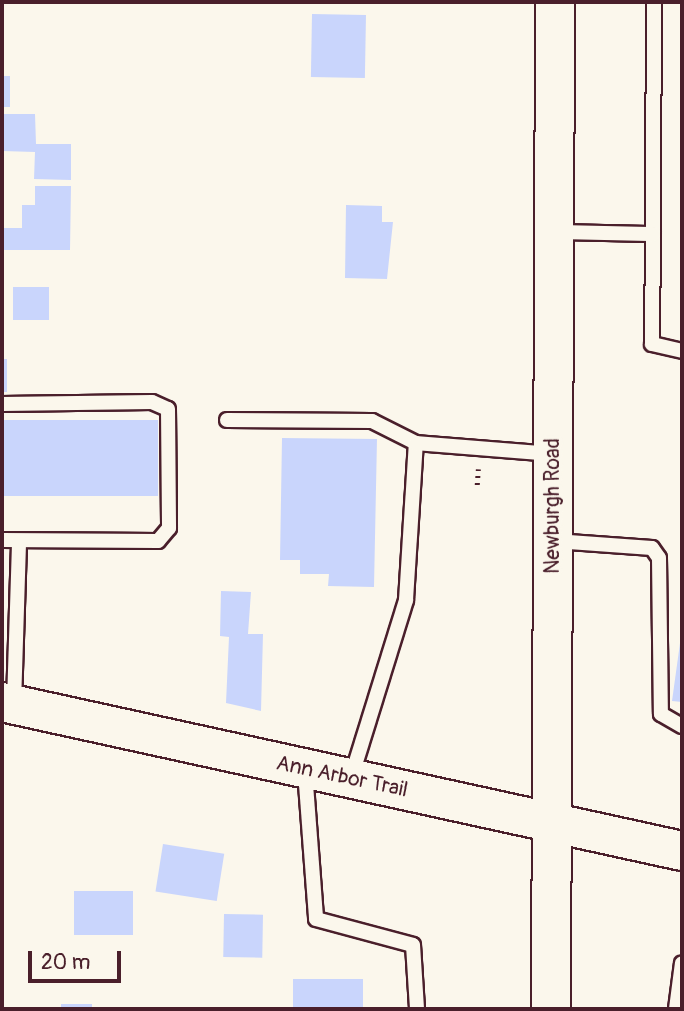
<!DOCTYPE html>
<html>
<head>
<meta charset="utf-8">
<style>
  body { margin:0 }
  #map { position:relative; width:684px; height:1011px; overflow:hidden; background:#fbf7ec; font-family:Pangolin,sans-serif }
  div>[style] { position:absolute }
  .building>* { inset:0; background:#c9d5fc; transform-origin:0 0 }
  .path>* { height:4.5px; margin-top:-2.25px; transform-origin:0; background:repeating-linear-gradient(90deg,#4a1f2b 0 2px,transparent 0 7px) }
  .roads { filter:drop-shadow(2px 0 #4a1f2b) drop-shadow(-2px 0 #4a1f2b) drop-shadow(0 2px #4a1f2b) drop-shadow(0 -2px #4a1f2b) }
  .lane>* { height:14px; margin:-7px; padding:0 7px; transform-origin:7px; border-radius:7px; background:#fbf7ec }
  .secondary>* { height:38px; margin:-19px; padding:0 19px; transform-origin:19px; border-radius:19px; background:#fbf7ec }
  span { translate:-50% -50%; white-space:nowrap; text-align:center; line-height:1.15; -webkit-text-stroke:7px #fbf7ec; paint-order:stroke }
  .street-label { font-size:21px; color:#4a1f2b }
  .frame { position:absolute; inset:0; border:4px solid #4a1f2b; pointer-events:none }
  .scale { position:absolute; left:28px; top:951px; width:93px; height:32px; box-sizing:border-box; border:4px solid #4a1f2b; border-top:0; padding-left:9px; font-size:21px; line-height:24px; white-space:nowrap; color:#4a1f2b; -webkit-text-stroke:5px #fbf7ec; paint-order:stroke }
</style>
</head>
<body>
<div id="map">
  <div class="building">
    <i style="left:312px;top:14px;width:54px;height:63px;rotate:1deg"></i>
    <i style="left:2px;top:76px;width:8px;height:31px"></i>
    <i style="clip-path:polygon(2px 114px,35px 114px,36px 144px,71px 144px,71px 180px,34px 179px,35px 152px,2px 151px)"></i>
    <i style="clip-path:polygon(35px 186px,71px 186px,70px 250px,2px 250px,2px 228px,22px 228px,22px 205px,35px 205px)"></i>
    <i style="clip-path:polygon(346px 205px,382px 206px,382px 222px,393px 222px,387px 279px,345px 278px)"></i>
    <i style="left:13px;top:287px;width:36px;height:33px"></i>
    <i style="left:2px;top:359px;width:5px;height:33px"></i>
    <i style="left:158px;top:420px;width:76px;height:156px;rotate:90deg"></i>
    <i style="clip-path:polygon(282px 438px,377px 439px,374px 587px,328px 586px,329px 574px,300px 574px,300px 560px,280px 560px)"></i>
    <i style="clip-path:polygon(221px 591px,251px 592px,248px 634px,263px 634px,261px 711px,226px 703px,229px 637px,220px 636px)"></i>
    <i style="clip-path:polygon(681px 636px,682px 636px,682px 702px,672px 701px)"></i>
    <i style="left:163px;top:844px;width:62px;height:48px;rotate:9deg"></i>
    <i style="left:74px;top:891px;width:59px;height:44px"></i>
    <i style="left:224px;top:914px;width:39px;height:43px;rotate:1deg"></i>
    <i style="left:293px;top:979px;width:70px;height:30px"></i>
    <i style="left:61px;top:1004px;width:31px;height:5px"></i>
  </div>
  <div class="path">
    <i style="left:477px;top:485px;width:16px;rotate:-86deg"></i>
  </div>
  <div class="roads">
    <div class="lane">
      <i style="left:654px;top:2px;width:342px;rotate:90.3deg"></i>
      <i style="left:652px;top:344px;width:31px;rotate:13deg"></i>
      <i style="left:556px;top:232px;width:97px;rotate:1.2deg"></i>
      <i style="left:2px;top:404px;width:150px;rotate:-0.8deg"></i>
      <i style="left:152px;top:402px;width:17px;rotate:24deg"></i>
      <i style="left:168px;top:409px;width:119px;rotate:89.5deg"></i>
      <i style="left:169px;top:528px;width:17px;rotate:130deg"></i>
      <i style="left:158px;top:541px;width:156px;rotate:-179.6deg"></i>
      <i style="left:227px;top:420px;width:145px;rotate:0.4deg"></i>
      <i style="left:372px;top:421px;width:49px;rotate:26.6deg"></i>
      <i style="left:555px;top:541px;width:97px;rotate:4.1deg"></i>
      <i style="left:652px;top:548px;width:12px;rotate:55deg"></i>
      <i style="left:659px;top:558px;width:156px;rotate:89.3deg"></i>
      <i style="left:661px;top:714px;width:24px;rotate:30deg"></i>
      <i style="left:14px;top:703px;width:161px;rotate:-88.2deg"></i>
      <i style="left:305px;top:771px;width:148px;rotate:85.7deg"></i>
      <i style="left:316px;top:919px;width:100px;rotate:15deg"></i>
      <i style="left:413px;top:945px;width:64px;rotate:86.4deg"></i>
      <i style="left:351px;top:778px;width:186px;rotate:-72.8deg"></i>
      <i style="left:406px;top:600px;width:157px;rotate:-86.4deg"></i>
      <i style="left:416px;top:443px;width:136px;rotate:4.6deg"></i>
      <i style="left:676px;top:1009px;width:46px;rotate:-82.6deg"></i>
    </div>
    <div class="secondary">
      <i style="left:2px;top:702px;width:696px;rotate:12.36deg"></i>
      <i style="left:551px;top:1009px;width:1007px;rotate:-89.77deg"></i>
    </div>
  </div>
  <div class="street-label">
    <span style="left:553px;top:506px;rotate:-90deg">Newburgh Road</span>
    <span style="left:342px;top:777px;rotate:12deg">Ann Arbor Trail</span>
  </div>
  <div class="frame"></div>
  <div class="scale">20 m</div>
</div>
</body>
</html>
